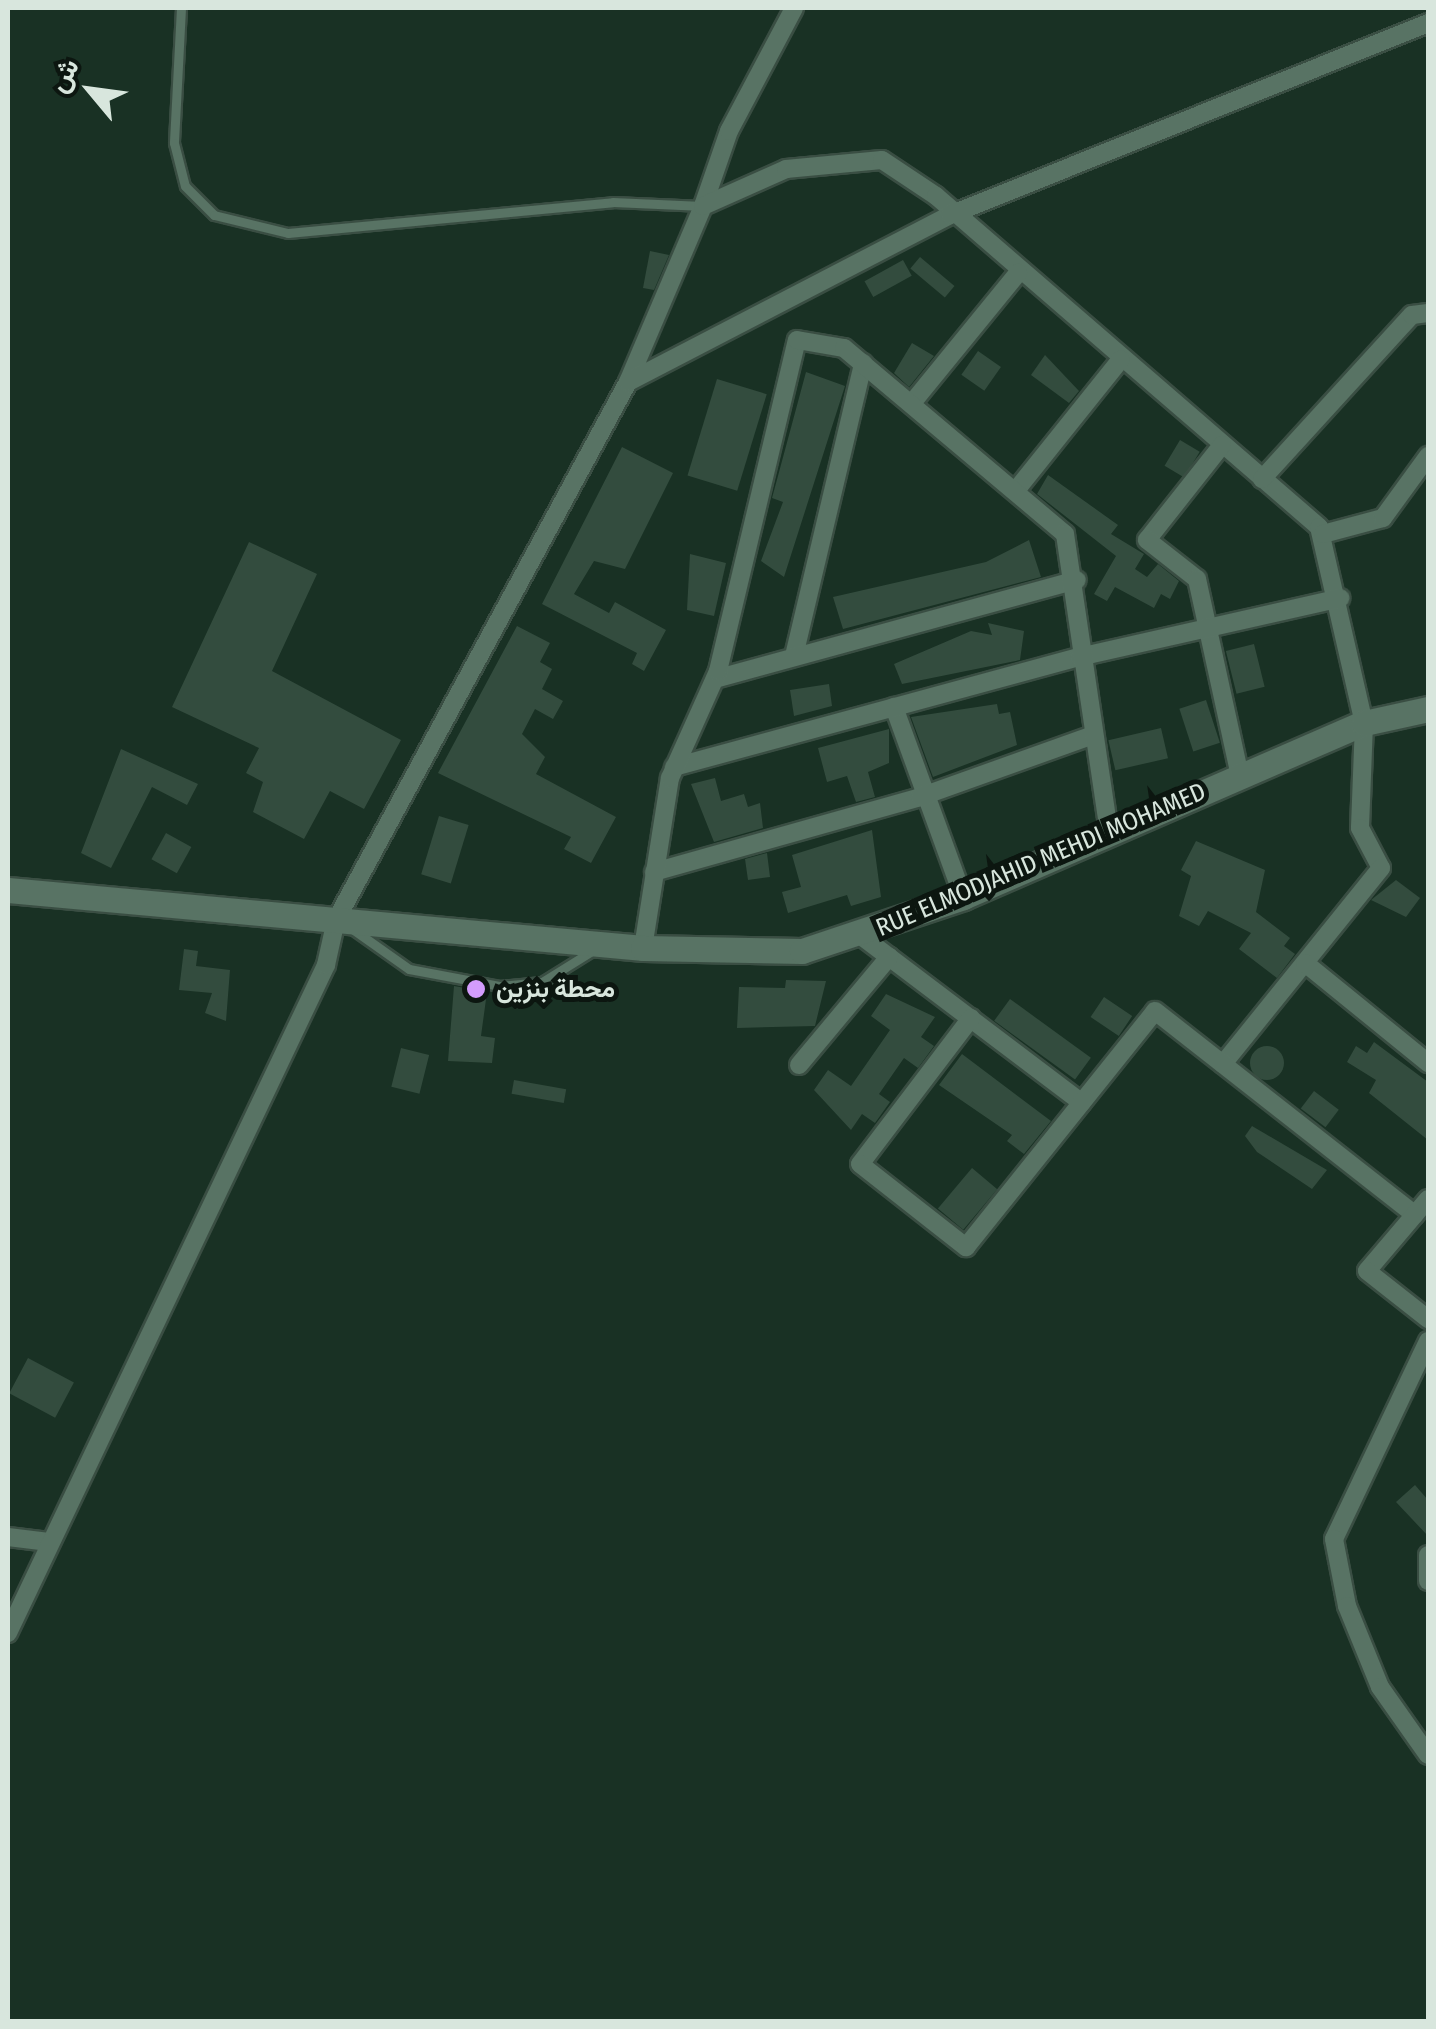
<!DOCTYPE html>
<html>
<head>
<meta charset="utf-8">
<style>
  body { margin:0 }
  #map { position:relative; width:1436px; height:2029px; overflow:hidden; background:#193124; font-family:"Fira Sans Condensed",Vazirmatn,sans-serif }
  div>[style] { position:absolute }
  .building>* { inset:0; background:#334c3e; transform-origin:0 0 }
  .round { border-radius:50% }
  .roads { filter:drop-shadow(2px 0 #3a4e43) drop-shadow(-2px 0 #3a4e43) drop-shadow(0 2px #3a4e43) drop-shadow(0 -2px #3a4e43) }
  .lane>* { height:9px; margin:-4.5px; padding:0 4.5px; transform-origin:4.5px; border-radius:4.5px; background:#587364 }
  .street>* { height:18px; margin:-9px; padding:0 9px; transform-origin:9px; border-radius:9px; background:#587364 }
  .secondary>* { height:25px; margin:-12.5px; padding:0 12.5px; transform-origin:12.5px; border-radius:12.5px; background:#587364 }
  .dots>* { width:28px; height:28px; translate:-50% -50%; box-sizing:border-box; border:5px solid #0c1610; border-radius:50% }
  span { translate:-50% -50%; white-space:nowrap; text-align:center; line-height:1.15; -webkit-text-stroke:10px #0c1610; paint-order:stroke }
  .street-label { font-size:25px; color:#d8e6dd }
  .poi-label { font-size:25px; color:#d8e6dd; font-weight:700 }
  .left { translate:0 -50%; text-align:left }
  .frame { position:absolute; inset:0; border:10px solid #d8e6dd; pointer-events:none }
  .north { position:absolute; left:40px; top:40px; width:100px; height:100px; -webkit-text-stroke:8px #0c1610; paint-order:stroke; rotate:299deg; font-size:28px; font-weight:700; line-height:40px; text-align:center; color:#d8e6dd }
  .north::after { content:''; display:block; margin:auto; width:35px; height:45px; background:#d8e6dd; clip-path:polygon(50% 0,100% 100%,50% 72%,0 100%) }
</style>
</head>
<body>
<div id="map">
  <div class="building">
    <i style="clip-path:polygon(650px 251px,669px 255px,654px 290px,643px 288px)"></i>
    <i style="left:920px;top:257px;width:45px;height:15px;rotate:40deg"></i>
    <i style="left:903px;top:260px;width:18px;height:44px;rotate:61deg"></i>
    <i style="clip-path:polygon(912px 343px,934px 356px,909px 387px,894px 373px)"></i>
    <i style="left:978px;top:351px;width:28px;height:29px;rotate:35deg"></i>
    <i style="clip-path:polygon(1045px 355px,1079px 391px,1069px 403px,1031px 375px)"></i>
    <i style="clip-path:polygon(806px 372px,845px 386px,784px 577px,761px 561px,783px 502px,772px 498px)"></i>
    <i style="left:717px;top:379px;width:52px;height:101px;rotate:17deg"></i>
    <i style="left:1180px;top:440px;width:23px;height:30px;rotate:31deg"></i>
    <i style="clip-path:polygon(622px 447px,673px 473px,625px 569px,594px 561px,574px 594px,609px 613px,615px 602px,666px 630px,644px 671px,632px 664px,637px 653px,542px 604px)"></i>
    <i style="clip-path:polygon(1048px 475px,1118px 525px,1111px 534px,1144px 554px,1135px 569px,1147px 577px,1158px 564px,1179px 581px,1170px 599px,1161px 594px,1154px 608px,1115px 587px,1107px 601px,1094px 594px,1116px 556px,1037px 494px)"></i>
    <i style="clip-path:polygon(1029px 540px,1041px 577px,843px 629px,833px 597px,986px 562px)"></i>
    <i style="clip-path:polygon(249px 542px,317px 574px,272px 671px,401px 740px,364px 809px,330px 791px,304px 839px,253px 812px,263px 782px,246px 773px,259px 748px,172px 707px)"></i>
    <i style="clip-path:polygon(690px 554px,726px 563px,714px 616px,687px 610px)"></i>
    <i style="clip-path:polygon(988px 623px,1024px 631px,1020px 660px,902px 684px,894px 664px,971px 631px,992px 635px)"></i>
    <i style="clip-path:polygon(517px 626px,550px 643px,540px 662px,552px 669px,542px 689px,563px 701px,553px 719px,535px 709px,522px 734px,545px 757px,536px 774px,616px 817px,591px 863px,564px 849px,571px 837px,438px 773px)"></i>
    <i style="left:1254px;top:644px;width:44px;height:29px;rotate:76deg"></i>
    <i style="clip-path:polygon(829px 684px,832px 706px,794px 716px,790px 690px)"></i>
    <i style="left:1206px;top:700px;width:45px;height:28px;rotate:72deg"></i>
    <i style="clip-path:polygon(997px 704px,999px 714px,1010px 712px,1017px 745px,933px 777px,911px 717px)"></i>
    <i style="left:1161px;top:728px;width:31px;height:54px;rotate:77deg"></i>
    <i style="clip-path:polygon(889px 729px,889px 763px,868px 772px,875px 797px,856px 802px,847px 776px,827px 782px,818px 748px)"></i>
    <i style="clip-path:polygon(121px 749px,198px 784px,187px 805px,152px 787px,111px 868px,81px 853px)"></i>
    <i style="clip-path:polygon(715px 778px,721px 801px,744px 794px,748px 807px,760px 803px,763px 828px,714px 842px,691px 784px)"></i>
    <i style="left:439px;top:816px;width:31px;height:61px;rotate:17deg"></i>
    <i style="clip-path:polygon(872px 830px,881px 897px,851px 906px,847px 895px,788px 913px,782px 892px,801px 887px,792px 855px)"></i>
    <i style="left:166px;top:833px;width:29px;height:30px;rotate:29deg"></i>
    <i style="clip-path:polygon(1196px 841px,1265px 870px,1256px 912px,1290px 938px,1284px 946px,1295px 954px,1277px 978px,1239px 949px,1251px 933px,1208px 911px,1199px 926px,1179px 916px,1191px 876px,1181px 870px)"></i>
    <i style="clip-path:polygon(767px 853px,770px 877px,748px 880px,745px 859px)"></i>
    <i style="clip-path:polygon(1396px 880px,1420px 898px,1406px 917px,1371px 900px)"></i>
    <i style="clip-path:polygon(184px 949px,198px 951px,196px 966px,230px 970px,226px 1021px,205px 1013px,212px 993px,179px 990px)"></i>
    <i style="clip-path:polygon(786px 980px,826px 981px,815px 1026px,737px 1028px,739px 987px,785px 988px)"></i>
    <i style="clip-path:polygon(454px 986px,487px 992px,481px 1036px,495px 1038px,492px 1063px,448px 1061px)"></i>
    <i style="clip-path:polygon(886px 994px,935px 1017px,921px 1037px,934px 1046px,918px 1068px,904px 1058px,879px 1094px,890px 1102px,875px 1123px,862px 1114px,851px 1130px,814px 1090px,828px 1070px,851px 1086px,890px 1030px,871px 1016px)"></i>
    <i style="left:1104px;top:997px;width:34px;height:24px;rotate:34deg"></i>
    <i style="left:1010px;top:999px;width:100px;height:27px;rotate:36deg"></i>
    <i style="clip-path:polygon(1374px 1042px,1428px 1082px,1428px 1140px,1369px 1093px,1376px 1080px,1347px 1062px,1356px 1046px,1367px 1053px)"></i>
    <i class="round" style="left:1250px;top:1046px;width:34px;height:34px"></i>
    <i style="left:401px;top:1048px;width:29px;height:40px;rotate:14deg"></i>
    <i style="clip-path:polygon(962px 1054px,1051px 1121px,1024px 1154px,1007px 1141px,1012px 1135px,939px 1085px)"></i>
    <i style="left:514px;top:1080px;width:53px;height:14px;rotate:10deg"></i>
    <i style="left:1314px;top:1091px;width:31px;height:22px;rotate:37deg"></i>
    <i style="clip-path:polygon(1252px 1126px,1327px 1170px,1312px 1189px,1257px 1152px,1245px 1136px)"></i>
    <i style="left:972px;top:1168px;width:33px;height:53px;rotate:40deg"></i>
    <i style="left:28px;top:1358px;width:52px;height:40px;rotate:28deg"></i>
    <i style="clip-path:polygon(1415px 1485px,1428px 1500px,1428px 1536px,1396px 1502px)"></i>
  </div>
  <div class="roads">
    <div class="lane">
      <i style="left:181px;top:8px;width:135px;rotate:93deg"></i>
      <i style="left:174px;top:143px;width:44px;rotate:75.7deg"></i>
      <i style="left:185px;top:186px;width:41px;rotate:45deg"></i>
      <i style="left:214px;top:215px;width:76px;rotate:13.7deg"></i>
      <i style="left:288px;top:233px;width:326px;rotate:-5.4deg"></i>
      <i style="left:613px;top:202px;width:90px;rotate:2.5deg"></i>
      <i style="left:351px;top:928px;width:71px;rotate:35.3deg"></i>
      <i style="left:409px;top:969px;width:93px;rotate:10.6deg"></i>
      <i style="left:500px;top:986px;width:42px;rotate:-5.4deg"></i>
      <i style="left:542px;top:982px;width:62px;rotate:-31.9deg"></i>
    </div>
    <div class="street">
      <i style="left:703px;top:206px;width:79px;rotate:-70.9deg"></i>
      <i style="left:729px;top:131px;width:139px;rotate:-62.1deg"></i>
      <i style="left:628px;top:382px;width:191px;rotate:-66.9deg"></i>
      <i style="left:703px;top:206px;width:91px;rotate:-24deg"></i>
      <i style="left:786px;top:169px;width:96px;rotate:-5.4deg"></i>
      <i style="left:882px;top:160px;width:65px;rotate:33.7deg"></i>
      <i style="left:936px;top:196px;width:506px;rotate:40.83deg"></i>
      <i style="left:1319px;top:527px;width:201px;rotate:77.1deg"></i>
      <i style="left:1364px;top:723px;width:105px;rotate:92.2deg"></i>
      <i style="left:1360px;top:828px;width:45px;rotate:62.3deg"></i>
      <i style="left:1381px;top:868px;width:252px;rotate:128.9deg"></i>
      <i style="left:912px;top:403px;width:168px;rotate:-50.8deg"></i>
      <i style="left:1222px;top:445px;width:121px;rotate:128.3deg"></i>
      <i style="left:1147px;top:540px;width:63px;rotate:38deg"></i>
      <i style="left:1197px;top:579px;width:202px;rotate:77.7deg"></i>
      <i style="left:1262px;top:479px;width:222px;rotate:-47.6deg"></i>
      <i style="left:1412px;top:315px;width:16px;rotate:-7deg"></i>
      <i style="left:1017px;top:489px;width:166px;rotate:-51.3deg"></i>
      <i style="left:1323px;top:534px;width:62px;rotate:-14.9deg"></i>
      <i style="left:1383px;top:518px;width:77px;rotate:-54deg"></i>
      <i style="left:794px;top:656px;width:301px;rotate:-76.7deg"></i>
      <i style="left:715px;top:679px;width:375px;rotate:-15.3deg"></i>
      <i style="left:894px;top:707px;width:202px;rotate:70deg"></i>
      <i style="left:674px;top:767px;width:420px;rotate:-15.2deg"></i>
      <i style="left:1079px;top:657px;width:268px;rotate:-12.7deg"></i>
      <i style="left:654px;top:872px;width:276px;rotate:-15.7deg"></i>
      <i style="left:920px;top:797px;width:184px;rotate:-19.7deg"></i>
      <i style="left:860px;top:935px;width:278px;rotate:37.1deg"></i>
      <i style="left:643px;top:948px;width:172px;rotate:-81deg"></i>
      <i style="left:670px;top:778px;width:117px;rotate:-65.8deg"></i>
      <i style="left:718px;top:671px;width:340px;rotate:-76.6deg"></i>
      <i style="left:797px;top:340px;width:48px;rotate:9.7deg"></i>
      <i style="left:844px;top:348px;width:289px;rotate:40.1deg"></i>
      <i style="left:1065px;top:534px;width:301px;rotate:81.6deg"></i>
      <i style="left:1305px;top:963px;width:159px;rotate:39.1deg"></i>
      <i style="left:971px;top:1018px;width:183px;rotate:127.2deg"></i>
      <i style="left:860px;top:1164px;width:135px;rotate:38.1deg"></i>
      <i style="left:966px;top:1247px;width:302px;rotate:-51.3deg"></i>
      <i style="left:1155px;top:1011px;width:330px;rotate:38.1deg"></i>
      <i style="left:799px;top:1065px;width:141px;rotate:-50.2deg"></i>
      <i style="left:1428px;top:1199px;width:94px;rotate:130.3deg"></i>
      <i style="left:1367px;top:1271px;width:78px;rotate:38.2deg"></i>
      <i style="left:1428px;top:1341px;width:219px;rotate:115.4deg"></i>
      <i style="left:1334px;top:1539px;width:68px;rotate:79deg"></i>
      <i style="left:1347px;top:1606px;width:87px;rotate:67.8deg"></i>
      <i style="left:1380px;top:1687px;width:83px;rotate:54.8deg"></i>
      <i style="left:8px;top:1537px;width:39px;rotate:7deg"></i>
      <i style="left:1428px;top:1555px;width:26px;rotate:90deg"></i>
      <i style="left:8px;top:1633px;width:740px;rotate:-64.54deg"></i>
      <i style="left:326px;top:965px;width:46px;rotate:-77.5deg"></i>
      <i style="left:336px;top:920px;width:612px;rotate:-61.51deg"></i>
      <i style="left:628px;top:382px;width:363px;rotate:-27.4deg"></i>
      <i style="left:950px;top:215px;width:515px;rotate:-21.88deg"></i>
    </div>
    <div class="secondary">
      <i style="left:8px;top:890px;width:638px;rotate:5.22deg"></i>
      <i style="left:643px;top:948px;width:159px;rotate:1.1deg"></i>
      <i style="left:802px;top:951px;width:170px;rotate:-18.5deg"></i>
      <i style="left:963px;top:897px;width:437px;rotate:-23.5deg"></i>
      <i style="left:1364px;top:723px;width:66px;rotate:-12.3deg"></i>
    </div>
  </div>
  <div class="dots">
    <i style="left:476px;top:989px;background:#d39cfc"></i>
  </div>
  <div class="street-label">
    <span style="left:1041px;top:860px;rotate:-23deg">RUE ELMODJAHID MEHDI MOHAMED</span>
  </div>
  <div class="poi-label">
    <span class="left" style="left:496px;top:989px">محطة بنزين</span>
  </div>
  <div class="frame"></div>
  <div class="north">ش</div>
</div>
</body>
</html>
